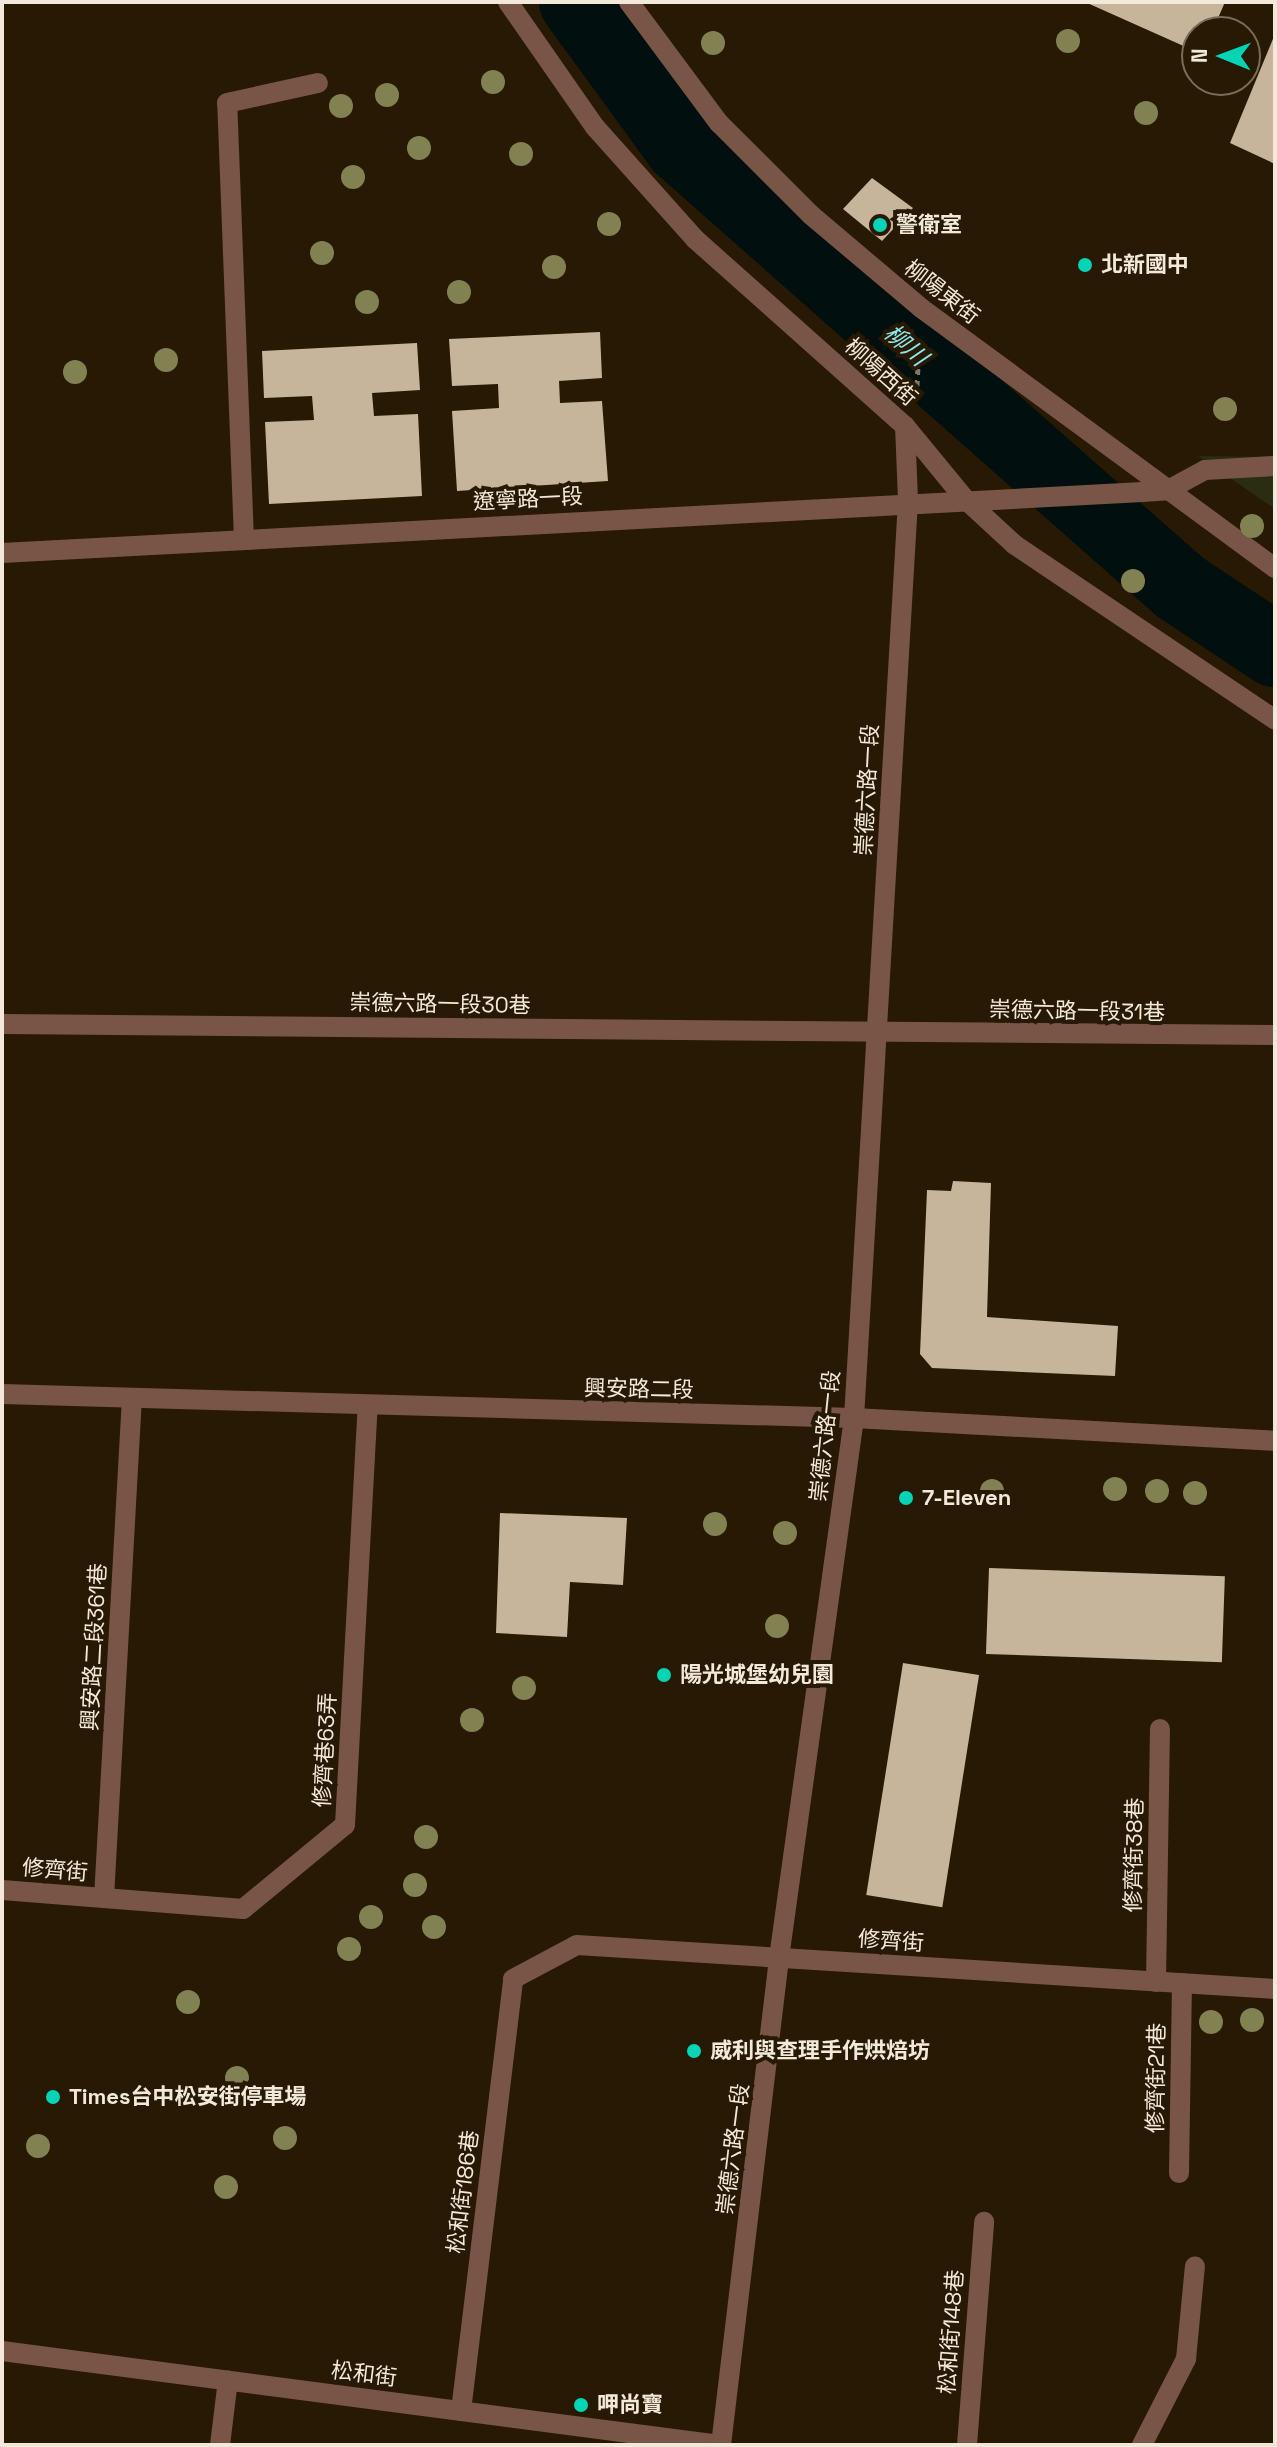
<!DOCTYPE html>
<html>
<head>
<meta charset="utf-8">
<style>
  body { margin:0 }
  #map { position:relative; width:1277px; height:2447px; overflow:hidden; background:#271903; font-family:"Space Grotesk","Noto Sans TC",sans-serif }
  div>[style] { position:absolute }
  .green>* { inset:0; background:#2a2d10 }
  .river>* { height:74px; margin:-37px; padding:0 37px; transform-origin:37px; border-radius:37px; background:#010f0f }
  .building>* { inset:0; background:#c7b59b; transform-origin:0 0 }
  .path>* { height:5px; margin-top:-2.5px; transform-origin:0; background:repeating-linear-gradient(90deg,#837765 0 6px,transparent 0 12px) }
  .minor>* { height:20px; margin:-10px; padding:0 10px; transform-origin:10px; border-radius:10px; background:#785546 }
  .trees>* { width:24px; height:24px; margin:-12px; border-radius:50%; background:#828152 }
  .dots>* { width:22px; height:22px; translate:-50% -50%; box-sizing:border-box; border:4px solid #271903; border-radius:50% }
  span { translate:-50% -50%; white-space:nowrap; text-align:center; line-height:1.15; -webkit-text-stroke:8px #271903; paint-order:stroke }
  .poi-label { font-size:22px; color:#f3e9db; font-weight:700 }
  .left { translate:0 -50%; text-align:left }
  .street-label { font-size:22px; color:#f3e9db }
  .water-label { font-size:24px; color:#8ce9ec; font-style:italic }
  .frame { position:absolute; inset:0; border:4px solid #f3e9db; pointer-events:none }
  .north { position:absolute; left:1181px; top:16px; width:80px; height:80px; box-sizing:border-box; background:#271903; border:2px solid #796c59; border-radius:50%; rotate:271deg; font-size:22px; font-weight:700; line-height:32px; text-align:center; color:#f3e9db }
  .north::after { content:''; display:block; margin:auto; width:28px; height:36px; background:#05d5b6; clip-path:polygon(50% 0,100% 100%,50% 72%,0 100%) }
</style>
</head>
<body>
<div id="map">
  <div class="green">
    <i style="clip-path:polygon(1198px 456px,1275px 457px,1275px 509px)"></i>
  </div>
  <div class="river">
    <i style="left:576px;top:2px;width:178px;rotate:53.9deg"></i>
    <i style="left:681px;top:146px;width:666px;rotate:41.47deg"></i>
    <i style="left:1180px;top:587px;width:114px;rotate:33.6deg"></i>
  </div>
  <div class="building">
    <i style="clip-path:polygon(1085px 2px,1225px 2px,1212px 32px,1197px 32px,1197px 52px)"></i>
    <i style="clip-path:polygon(1275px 34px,1275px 164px,1230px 143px)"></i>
    <i style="clip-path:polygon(872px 178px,913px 208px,882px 241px,843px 209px)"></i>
    <i style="clip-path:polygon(600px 332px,602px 378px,559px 381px,560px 403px,602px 401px,608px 481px,457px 491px,452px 411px,499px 408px,498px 384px,452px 386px,449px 339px)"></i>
    <i style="clip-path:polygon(417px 343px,420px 390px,372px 393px,374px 416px,418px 414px,422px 496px,269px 504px,265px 422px,314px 420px,312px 396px,264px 398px,262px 351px)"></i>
    <i style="clip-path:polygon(953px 1181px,991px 1183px,987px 1317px,1118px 1326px,1115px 1376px,932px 1368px,920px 1354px,927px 1190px,951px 1191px)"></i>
    <i style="clip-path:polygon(500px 1513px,627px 1518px,623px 1585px,570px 1582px,567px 1637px,496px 1633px)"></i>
    <i style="left:989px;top:1568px;width:236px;height:86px;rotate:2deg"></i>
    <i style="left:903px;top:1663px;width:77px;height:235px;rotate:9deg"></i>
  </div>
  <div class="path">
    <i style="left:917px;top:386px;width:42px;rotate:-87.3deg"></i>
  </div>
  <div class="minor">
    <i style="left:508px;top:2px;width:152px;rotate:55.2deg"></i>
    <i style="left:595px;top:127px;width:150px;rotate:48.2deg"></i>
    <i style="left:695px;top:239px;width:281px;rotate:41.7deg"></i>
    <i style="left:905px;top:426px;width:94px;rotate:50.6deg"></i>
    <i style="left:965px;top:499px;width:68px;rotate:42.6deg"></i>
    <i style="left:1015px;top:545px;width:313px;rotate:33.9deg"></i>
    <i style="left:629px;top:2px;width:151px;rotate:53.4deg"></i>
    <i style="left:719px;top:123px;width:130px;rotate:45deg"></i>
    <i style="left:811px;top:215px;width:144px;rotate:40.2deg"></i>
    <i style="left:921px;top:308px;width:439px;rotate:36.3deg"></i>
    <i style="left:244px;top:540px;width:437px;rotate:-92.2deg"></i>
    <i style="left:227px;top:103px;width:93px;rotate:-12.4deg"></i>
    <i style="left:2px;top:553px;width:1142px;rotate:-3.06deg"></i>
    <i style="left:1142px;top:492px;width:26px;rotate:-4deg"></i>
    <i style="left:1168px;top:490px;width:42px;rotate:-28.4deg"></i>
    <i style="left:1205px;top:470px;width:70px;rotate:-3.3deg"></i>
    <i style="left:2px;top:1024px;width:1273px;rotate:0.5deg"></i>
    <i style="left:2px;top:1394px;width:852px;rotate:1.61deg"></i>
    <i style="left:854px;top:1418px;width:422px;rotate:3.1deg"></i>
    <i style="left:2px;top:1890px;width:242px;rotate:4.5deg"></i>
    <i style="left:243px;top:1909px;width:132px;rotate:-39.5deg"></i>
    <i style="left:345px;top:1825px;width:420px;rotate:-86.9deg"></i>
    <i style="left:104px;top:1898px;width:500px;rotate:-86.8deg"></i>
    <i style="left:1156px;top:1982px;width:253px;rotate:-89.1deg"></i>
    <i style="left:1179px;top:2173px;width:190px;rotate:-89.1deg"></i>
    <i style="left:2px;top:2351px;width:724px;rotate:7.46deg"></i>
    <i style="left:461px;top:2411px;width:435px;rotate:-83.1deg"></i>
    <i style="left:513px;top:1979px;width:72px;rotate:-28deg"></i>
    <i style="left:577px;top:1945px;width:699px;rotate:3.61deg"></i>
    <i style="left:220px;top:2445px;width:65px;rotate:-83deg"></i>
    <i style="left:721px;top:2445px;width:490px;rotate:-83.2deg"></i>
    <i style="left:779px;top:1958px;width:545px;rotate:-82.09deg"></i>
    <i style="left:854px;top:1418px;width:920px;rotate:-86.63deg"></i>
    <i style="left:908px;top:500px;width:74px;rotate:-92.3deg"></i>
    <i style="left:967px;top:2445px;width:224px;rotate:-85.6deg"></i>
    <i style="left:1142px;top:2445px;width:97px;rotate:-62.9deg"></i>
    <i style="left:1186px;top:2359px;width:93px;rotate:-84.5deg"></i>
  </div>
  <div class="trees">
    <i style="left:1068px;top:41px"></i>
    <i style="left:713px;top:43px"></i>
    <i style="left:493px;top:82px"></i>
    <i style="left:387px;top:95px"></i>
    <i style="left:341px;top:106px"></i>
    <i style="left:1146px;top:113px"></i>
    <i style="left:419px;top:148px"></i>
    <i style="left:521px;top:154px"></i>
    <i style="left:353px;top:177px"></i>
    <i style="left:609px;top:224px"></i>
    <i style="left:322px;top:253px"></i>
    <i style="left:554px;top:267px"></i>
    <i style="left:459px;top:292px"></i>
    <i style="left:367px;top:302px"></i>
    <i style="left:166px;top:360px"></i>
    <i style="left:75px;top:372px"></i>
    <i style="left:1225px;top:409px"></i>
    <i style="left:1252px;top:526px"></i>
    <i style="left:1133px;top:581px"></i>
    <i style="left:1115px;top:1489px"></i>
    <i style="left:992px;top:1491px"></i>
    <i style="left:1157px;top:1491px"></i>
    <i style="left:1195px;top:1493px"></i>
    <i style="left:715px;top:1524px"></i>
    <i style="left:785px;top:1533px"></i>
    <i style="left:777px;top:1626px"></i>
    <i style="left:524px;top:1688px"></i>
    <i style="left:472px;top:1720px"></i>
    <i style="left:426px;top:1837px"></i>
    <i style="left:415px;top:1885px"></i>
    <i style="left:371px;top:1917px"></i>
    <i style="left:434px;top:1927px"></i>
    <i style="left:349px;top:1949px"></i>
    <i style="left:188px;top:2002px"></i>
    <i style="left:1252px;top:2020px"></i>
    <i style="left:1211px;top:2022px"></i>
    <i style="left:237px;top:2078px"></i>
    <i style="left:285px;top:2138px"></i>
    <i style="left:38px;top:2146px"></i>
    <i style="left:226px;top:2187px"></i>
  </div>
  <div class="dots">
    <i style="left:880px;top:225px;background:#05d5b6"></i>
    <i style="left:1085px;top:265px;background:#05d5b6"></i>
    <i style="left:906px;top:1498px;background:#05d5b6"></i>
    <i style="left:664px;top:1675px;background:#05d5b6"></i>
    <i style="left:694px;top:2051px;background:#05d5b6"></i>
    <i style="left:53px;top:2097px;background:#05d5b6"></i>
    <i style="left:581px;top:2405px;background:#05d5b6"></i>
  </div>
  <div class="poi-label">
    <span class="left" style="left:896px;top:225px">警衛室</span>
    <span class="left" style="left:1101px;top:265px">北新國中</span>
    <span class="left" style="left:922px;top:1498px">7-Eleven</span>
    <span class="left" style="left:680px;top:1675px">陽光城堡幼兒園</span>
    <span class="left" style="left:710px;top:2051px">威利與查理手作烘焙坊</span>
    <span class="left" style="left:69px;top:2097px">Times台中松安街停車場</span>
    <span class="left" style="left:597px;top:2405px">呷尚寶</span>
  </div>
  <div class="street-label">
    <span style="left:942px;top:292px;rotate:38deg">柳陽東街</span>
    <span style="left:881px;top:372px;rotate:42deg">柳陽西街</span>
    <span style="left:528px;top:499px;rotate:-3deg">遼寧路一段</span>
    <span style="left:867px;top:790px;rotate:-87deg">崇德六路一段</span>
    <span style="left:440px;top:1004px;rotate:1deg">崇德六路一段30巷</span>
    <span style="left:1077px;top:1011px;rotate:1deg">崇德六路一段31巷</span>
    <span style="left:639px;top:1389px;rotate:1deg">興安路二段</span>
    <span style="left:825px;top:1436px;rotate:-84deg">崇德六路一段</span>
    <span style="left:94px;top:1647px;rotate:-87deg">興安路二段361巷</span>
    <span style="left:325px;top:1750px;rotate:-87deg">修齊巷63弄</span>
    <span style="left:1134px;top:1855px;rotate:-89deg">修齊街38巷</span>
    <span style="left:55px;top:1870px;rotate:5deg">修齊街</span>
    <span style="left:891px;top:1941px;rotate:4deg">修齊街</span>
    <span style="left:1156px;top:2078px;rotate:-89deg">修齊街21巷</span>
    <span style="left:733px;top:2149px;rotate:-83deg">崇德六路一段</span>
    <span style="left:463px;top:2192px;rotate:-83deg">松和街186巷</span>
    <span style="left:951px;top:2332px;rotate:-86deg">松和街148巷</span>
    <span style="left:364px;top:2374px;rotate:7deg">松和街</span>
  </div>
  <div class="water-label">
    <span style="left:906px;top:345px;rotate:42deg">柳川</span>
  </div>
  <div class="frame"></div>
  <div class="north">N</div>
</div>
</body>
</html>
